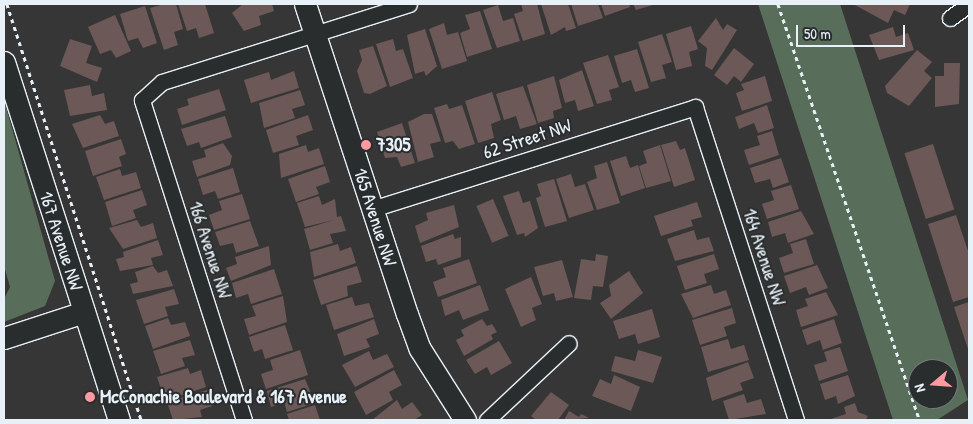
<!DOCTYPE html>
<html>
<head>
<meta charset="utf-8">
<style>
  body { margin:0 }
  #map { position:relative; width:973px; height:424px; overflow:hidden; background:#373636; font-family:"Patrick Hand",sans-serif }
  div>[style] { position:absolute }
  .green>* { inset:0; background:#596e5a }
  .building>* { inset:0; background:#6b5857; transform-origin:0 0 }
  .path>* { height:2.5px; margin-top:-1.25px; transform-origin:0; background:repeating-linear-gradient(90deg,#e8f1f8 0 4px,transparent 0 8px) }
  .roads { filter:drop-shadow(1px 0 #e8f1f8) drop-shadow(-1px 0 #e8f1f8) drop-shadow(0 1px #e8f1f8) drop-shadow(0 -1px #e8f1f8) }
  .street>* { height:15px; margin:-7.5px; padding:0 7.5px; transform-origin:7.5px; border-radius:7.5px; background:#2a2d2e }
  .secondary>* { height:21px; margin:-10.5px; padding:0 10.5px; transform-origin:10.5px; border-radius:10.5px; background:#2a2d2e }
  .dots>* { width:14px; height:14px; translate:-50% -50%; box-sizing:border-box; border:2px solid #2a2d2e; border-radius:50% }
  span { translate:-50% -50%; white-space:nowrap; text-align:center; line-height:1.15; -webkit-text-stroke:4px #2a2d2e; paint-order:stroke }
  .street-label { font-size:19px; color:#e8f1f8 }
  .poi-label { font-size:19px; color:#e8f1f8; font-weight:700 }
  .left { translate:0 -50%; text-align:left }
  .frame { position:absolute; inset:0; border:5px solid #e8f1f8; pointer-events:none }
  .north { position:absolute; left:908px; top:359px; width:50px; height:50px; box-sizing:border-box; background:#2a2d2e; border:1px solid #767b7f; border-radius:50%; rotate:252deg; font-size:14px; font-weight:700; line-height:20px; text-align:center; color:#e8f1f8 }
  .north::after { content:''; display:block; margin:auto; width:18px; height:22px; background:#ff9aa2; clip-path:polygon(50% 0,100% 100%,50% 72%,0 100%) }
  .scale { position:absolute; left:796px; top:25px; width:109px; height:22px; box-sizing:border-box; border:2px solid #e8f1f8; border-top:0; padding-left:6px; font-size:15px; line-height:18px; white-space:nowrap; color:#e8f1f8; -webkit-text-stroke:4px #2a2d2e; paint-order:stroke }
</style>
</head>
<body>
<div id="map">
  <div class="green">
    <i style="clip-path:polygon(evenodd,758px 4px,840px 4px,968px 400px,937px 420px,893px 420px,758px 4px,918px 369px,948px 369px,948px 399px,918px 399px,918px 369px)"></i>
    <i style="clip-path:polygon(4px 100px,55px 281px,45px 306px,4px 322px,4px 299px,10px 287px,4px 266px)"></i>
  </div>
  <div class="building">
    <i style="clip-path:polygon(164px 4px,176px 4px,183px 29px,174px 32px,178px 45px,164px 50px,150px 8px)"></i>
    <i style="clip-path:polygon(178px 4px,205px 4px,214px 33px,199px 38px,196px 28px,187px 31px)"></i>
    <i style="clip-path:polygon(243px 4px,272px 4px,274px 11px,259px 16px,261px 25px,244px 31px,232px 13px)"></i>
    <i style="clip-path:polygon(521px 4px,537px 4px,545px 34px,523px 41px,514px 14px,523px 11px)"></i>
    <i style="clip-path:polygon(541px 4px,568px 4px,576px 28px,566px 31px,565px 27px,551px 35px)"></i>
    <i style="clip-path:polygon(571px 4px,598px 4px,603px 18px,578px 26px)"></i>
    <i style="clip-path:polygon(601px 4px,629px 4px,630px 7px,605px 16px)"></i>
    <i style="clip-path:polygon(633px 4px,656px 4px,636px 10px)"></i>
    <i style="clip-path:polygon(853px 4px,910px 4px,905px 15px,894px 10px,888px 23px)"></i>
    <i style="clip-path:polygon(498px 5px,503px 21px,513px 18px,520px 41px,497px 48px,483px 10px)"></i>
    <i style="clip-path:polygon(145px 6px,157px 43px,143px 48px,138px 38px,128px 41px,120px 14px)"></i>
    <i style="clip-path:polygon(480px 11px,492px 49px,467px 57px,460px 33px,470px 29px,465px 15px)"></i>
    <i style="clip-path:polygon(115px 15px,131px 51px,116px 58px,111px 50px,100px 54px,88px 27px)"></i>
    <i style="clip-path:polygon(716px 18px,723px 30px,727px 24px,737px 30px,712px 70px,705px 66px,707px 48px,698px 41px)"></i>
    <i style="clip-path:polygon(444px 23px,447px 35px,458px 32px,467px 61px,442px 69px,429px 29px)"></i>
    <i style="clip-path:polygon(691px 26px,698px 49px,689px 52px,692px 66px,676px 70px,666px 34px)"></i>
    <i style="clip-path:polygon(893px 27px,896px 37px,908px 33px,914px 50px,879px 60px,869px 35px)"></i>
    <i style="clip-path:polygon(425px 29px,437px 66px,426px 76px,424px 71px,415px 74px,407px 35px)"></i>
    <i style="clip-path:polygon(662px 34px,672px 62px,662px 65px,666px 78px,651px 82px,638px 42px)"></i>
    <i style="clip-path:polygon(70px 39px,92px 46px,86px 63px,102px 68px,97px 82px,60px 66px)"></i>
    <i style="clip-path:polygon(393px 39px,396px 51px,403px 49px,413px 78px,390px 87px,376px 44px)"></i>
    <i style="clip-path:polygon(373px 46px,387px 86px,370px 94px,364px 93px,357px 71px,362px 60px,359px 50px)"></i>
    <i style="clip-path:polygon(734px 48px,754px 64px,741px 82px,734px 76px,727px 85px,714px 75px)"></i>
    <i style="clip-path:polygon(637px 49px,649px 88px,635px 92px,631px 80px,622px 83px,614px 56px)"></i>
    <i style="clip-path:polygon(917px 50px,932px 62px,924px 71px,932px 78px,909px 106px,887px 93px,885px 86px)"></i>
    <i style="clip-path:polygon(608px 55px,619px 87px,609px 90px,612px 100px,597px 104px,583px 63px)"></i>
    <i style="clip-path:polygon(944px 63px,960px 63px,959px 104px,935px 107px,935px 76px,944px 76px)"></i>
    <i style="clip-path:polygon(582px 70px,594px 106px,578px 111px,575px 100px,565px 103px,559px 80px)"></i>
    <i style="clip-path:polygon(294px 71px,299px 88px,251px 103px,244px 80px,269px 72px,271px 80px)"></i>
    <i style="clip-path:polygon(554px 76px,562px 108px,553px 111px,554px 118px,538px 123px,527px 85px)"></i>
    <i style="clip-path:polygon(765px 76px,772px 101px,742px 111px,736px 93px,744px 90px,741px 84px)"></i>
    <i style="clip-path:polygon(90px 85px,92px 96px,104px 93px,107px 110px,70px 116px,64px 90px)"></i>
    <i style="clip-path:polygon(523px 86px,537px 124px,520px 129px,516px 116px,504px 120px,496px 94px)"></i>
    <i style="clip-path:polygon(219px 89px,226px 110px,182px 125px,177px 109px,189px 105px,187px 99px)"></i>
    <i style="clip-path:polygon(300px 90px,305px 105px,292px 109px,295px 118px,264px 128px,259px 103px)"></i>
    <i style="clip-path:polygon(492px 92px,501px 120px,491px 124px,494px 138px,478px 143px,465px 101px)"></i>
    <i style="clip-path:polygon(447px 104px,449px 109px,462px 105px,475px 144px,459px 149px,453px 141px,445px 143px,434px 108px)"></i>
    <i style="clip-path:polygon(767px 105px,774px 128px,758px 133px,754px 123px,739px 129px,735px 117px)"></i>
    <i style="clip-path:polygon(424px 114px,432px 114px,441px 141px,430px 144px,434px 157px,418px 162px,408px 122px)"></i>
    <i style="clip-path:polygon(100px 115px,105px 124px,114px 121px,119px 136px,83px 148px,72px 124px)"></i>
    <i style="clip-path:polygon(308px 115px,313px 130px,296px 136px,299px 145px,273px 153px,266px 130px)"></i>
    <i style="clip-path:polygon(225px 116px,232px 137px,201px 148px,199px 142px,187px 146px,181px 129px)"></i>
    <i style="clip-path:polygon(402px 123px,415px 163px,401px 167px,397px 157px,385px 158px,377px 132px)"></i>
    <i style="clip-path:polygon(772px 131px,779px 155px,749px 165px,744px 150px,760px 145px,757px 136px)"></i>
    <i style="clip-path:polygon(121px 139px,126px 154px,119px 157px,122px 166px,93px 176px,85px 151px)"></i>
    <i style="clip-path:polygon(676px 141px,680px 150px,685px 148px,695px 180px,674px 187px,661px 145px)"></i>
    <i style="clip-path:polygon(223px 143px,232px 156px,230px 165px,197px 177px,192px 161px,206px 157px,204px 150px)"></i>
    <i style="left:933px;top:144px;width:69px;height:30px;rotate:72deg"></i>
    <i style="clip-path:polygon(306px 145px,308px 152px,319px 148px,324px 164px,281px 178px,279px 154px)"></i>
    <i style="clip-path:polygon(660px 145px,671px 181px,646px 188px,639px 166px,647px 163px,643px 151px)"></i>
    <i style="clip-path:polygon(626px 156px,630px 168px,638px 165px,645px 188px,621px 196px,610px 161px)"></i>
    <i style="clip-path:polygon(781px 158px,789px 182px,773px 188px,770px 179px,755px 183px,750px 168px)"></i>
    <i style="clip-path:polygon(607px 162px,620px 203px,597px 210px,587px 182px,597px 178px,594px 166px)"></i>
    <i style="clip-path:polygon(325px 166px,330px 182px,316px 187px,319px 194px,296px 202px,288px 179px)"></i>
    <i style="clip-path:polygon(233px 168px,240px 192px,218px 199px,215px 191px,203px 195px,198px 179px)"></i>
    <i style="clip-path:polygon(120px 169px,122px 176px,136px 172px,141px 188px,104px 200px,96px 177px)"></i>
    <i style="clip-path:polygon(571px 174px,575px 187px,585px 184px,594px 210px,569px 218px,556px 179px)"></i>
    <i style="clip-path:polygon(554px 179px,567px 221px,545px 227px,536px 198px,541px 196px,537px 184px)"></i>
    <i style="clip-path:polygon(791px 185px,799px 209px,767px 219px,762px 204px,774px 200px,771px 191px)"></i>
    <i style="clip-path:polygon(142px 190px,147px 205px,133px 210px,136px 218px,112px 226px,105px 202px)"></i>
    <i style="clip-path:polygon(519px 191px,523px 203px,530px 201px,538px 228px,525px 237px,524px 233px,517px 235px,503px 196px)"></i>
    <i style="clip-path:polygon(242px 194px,250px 219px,214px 230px,209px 215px,222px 210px,219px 201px)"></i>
    <i style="clip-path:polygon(319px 196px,322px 205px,335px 199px,337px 217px,341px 216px,346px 231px,330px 234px,333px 243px,310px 250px,304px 229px,334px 220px,305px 227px,297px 203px)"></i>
    <i style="left:493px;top:199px;width:40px;height:18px;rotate:67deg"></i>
    <i style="clip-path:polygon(697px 202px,702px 217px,691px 220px,693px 226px,661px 236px,654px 216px)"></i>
    <i style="clip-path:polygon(454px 205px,459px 227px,420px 243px,415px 226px,428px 220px,426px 213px)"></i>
    <i style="clip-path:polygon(801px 211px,814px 234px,788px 243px,785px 233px,772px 237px,768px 222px)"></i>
    <i style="clip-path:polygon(956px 215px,969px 254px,969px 297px,953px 302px,928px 224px)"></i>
    <i style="clip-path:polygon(137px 220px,141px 227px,153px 223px,157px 238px,123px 249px,109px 228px)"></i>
    <i style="clip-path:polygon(250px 221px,259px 246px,236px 253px,233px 243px,220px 246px,215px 232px)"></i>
    <i style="clip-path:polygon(694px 230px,697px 240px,709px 237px,714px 251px,675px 261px,667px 239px)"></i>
    <i style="clip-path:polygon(453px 234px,455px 239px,461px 237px,461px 257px,438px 265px,436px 259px,426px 262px,421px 246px)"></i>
    <i style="clip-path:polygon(806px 239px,814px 264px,784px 273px,779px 258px,793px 253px,790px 244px)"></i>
    <i style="clip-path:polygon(158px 240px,163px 255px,151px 258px,153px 265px,120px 271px,116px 259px,124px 257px,123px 252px)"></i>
    <i style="clip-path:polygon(338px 244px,340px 251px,351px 247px,356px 263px,314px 277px,310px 252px)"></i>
    <i style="clip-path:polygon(269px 246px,271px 265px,231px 281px,226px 268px,237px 264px,235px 257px)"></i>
    <i style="clip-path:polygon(596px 254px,608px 256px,603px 287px,593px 286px,591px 300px,574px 298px,581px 259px,595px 261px)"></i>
    <i style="clip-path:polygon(714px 254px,719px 269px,704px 274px,707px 283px,685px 290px,677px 266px)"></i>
    <i style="clip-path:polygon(469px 259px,477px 283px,438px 297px,433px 282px,446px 277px,443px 268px)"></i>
    <i style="clip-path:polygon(562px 260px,573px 297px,556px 301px,554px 293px,543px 296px,534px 267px)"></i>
    <i style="clip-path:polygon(817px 265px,828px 288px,809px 295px,806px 287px,790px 293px,784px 276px)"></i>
    <i style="clip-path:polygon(153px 266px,158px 273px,167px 270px,173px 286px,133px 294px,130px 284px,138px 282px,135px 272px)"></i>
    <i style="clip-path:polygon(357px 266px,362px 282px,347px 286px,348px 296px,321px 305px,313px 280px)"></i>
    <i style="clip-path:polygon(274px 269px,282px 294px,251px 304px,248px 294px,236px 298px,232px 283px)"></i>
    <i style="clip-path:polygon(629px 271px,643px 293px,611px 319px,600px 303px,611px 296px,609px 285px)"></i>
    <i style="clip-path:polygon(531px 277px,542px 304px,532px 308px,536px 320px,521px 327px,505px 289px)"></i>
    <i style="clip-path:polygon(480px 285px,489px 310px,463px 320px,459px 310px,445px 316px,441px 300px)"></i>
    <i style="clip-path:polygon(711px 285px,714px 294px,726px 290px,731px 305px,693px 318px,681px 294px)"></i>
    <i style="clip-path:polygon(174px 289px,179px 304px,165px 307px,168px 316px,144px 324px,136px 300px)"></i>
    <i style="clip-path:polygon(826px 292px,838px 315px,801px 327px,796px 310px,808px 306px,805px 299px)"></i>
    <i style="clip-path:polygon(283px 296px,287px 322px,249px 335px,244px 319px,256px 316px,252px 306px)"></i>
    <i style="clip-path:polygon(352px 297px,355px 306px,369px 303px,374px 317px,334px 330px,326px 305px)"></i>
    <i style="clip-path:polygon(969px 302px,969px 352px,954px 307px)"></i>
    <i style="clip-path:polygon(732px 308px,736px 323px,724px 327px,727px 336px,700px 345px,692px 320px)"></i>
    <i style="clip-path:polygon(652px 309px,660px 337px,638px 344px,635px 334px,619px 339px,613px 321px)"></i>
    <i style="clip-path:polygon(168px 318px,171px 325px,185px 322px,190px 336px,153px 349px,145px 326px)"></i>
    <i style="clip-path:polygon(374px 319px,379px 334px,366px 339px,370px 347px,344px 356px,337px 334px)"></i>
    <i style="clip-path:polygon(482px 319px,487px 326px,492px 324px,497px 332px,491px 335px,493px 339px,464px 356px,456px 340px,464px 336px,461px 330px)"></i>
    <i style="clip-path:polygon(834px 319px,842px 343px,823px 350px,820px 340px,807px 345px,802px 330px)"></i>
    <i style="clip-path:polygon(285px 325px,293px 350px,265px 359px,262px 349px,254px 352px,249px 337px)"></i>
    <i style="clip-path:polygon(728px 339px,731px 349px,744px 345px,749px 360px,708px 372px,701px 347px)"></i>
    <i style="clip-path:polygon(190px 340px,195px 355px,182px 358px,185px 366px,161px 374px,153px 351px)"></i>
    <i style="clip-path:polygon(499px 341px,512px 363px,491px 375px,487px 367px,475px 374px,466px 360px)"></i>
    <i style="clip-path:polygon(840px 347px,848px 371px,819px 381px,814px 365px,827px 361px,824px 352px)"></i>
    <i style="clip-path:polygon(300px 350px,308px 375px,266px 389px,261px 374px,273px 370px,270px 360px)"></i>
    <i style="clip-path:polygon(638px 350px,662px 357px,653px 383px,611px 371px,615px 356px,635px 361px)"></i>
    <i style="clip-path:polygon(369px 351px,373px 360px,387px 354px,394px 367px,355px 387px,342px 365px)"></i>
    <i style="clip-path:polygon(748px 362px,754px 378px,740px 383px,743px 390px,712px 401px,706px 378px)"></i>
    <i style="clip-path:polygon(188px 368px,190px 374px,201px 370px,206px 387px,165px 401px,157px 377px)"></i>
    <i style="clip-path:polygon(394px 370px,402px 385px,389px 392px,393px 400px,366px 415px,354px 392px)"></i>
    <i style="clip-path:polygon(614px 375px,640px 387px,631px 411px,592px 396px,600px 379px,611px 384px)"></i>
    <i style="clip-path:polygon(848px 375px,855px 396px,838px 404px,836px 396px,825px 400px,820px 384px)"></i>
    <i style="clip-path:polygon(305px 379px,315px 403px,287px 412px,284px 402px,271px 407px,267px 391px)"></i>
    <i style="clip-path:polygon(207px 390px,212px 406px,200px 410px,202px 417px,173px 420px,167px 402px)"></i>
    <i style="clip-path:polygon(551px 392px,569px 405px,558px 420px,536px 420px,531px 416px)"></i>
    <i style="clip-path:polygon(744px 394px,747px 403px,761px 399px,766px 414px,729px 420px,723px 401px)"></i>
    <i style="clip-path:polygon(397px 400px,402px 409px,412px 402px,422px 415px,414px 420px,372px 420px)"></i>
    <i style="clip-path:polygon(855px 403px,858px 412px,868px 416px,866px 420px,828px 420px,846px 414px,844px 407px)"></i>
    <i style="clip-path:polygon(315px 405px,320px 420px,289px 420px,287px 414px)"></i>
    <i style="clip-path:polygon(569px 411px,579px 417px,581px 414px,589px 418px,564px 420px)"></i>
  </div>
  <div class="path">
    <i style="left:7px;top:4px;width:437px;rotate:72.1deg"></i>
    <i style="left:778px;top:4px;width:440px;rotate:71.2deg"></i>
  </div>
  <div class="roads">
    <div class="street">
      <i style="left:950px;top:18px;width:24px;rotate:-36deg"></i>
      <i style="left:372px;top:209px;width:339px;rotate:-17.5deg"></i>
      <i style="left:695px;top:107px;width:329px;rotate:72.1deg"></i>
      <i style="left:244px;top:420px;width:336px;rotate:-107.7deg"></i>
      <i style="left:142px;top:100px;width:27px;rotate:-42deg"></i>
      <i style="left:162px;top:82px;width:259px;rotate:-17.5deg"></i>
      <i style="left:487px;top:420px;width:112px;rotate:-43.2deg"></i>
    </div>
    <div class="secondary">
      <i style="left:305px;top:4px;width:326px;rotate:71.8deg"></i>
      <i style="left:407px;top:314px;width:37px;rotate:70deg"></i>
      <i style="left:420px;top:349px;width:84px;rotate:57.6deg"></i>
      <i style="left:4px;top:62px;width:376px;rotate:72.2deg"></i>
      <i style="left:4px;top:338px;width:84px;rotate:-18deg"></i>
    </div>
  </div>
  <div class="dots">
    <i style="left:366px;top:145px;background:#ff9aa2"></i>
    <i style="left:90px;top:397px;background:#ff9aa2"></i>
  </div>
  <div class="street-label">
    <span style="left:527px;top:139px;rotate:-18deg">62 Street NW</span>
    <span style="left:375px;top:217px;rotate:72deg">165 Avenue NW</span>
    <span style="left:61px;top:241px;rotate:72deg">167 Avenue NW</span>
    <span style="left:210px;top:250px;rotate:72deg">166 Avenue NW</span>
    <span style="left:764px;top:257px;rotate:72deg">164 Avenue NW</span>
  </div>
  <div class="poi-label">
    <span class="left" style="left:376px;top:145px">7305</span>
    <span class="left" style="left:100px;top:397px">McConachie Boulevard &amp; 167 Avenue</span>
  </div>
  <div class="frame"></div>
  <div class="north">N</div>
  <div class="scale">50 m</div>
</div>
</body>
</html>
